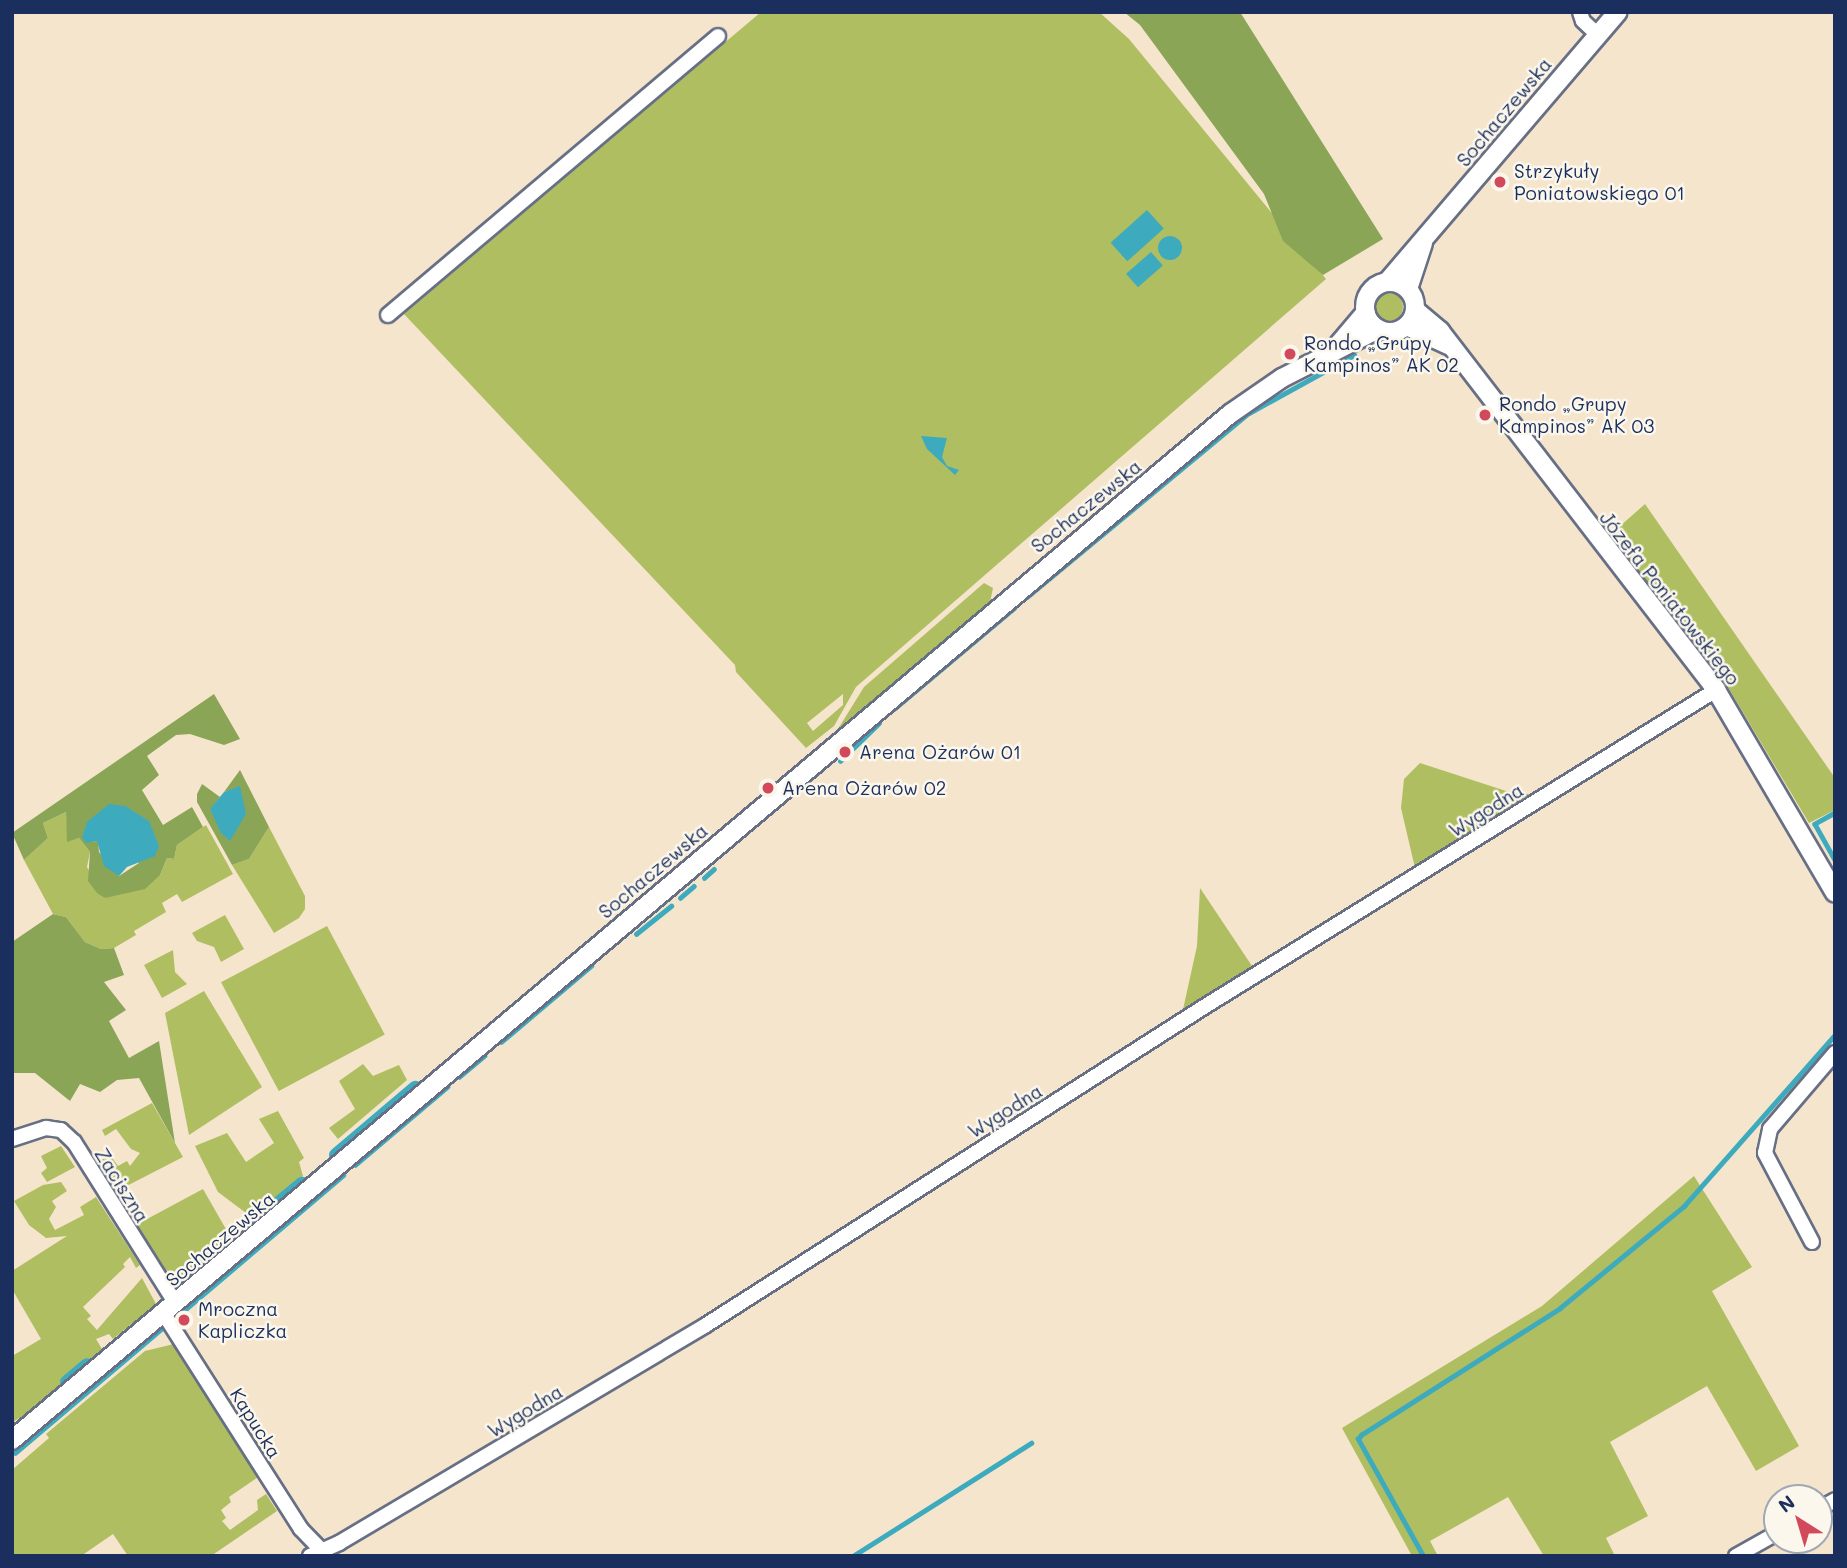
<!DOCTYPE html>
<html>
<head>
<meta charset="utf-8">
<style>
  body { margin:0 }
  #map { position:relative; width:1847px; height:1568px; overflow:hidden; background:#f5e5cd; font-family:Mali,sans-serif }
  div>[style] { position:absolute }
  .green>* { inset:0; background:#afbe60; transform-origin:0 0 }
  .round { border-radius:50% }
  .forest>* { inset:0; background:#8ba556 }
  .water>* { inset:0; background:#3eaabd; transform-origin:0 0 }
  .stream>* { height:4.5px; margin:-2.25px; padding:0 2.25px; transform-origin:2.25px; border-radius:2.25px; background:#3eaabd }
  .canal>* { height:14px; margin:-7px; padding:0 7px; transform-origin:7px; border-radius:7px; background:#3eaabd }
  .roads { filter:drop-shadow(2px 0 #676f85) drop-shadow(-2px 0 #676f85) drop-shadow(0 2px #676f85) drop-shadow(0 -2px #676f85) }
  .minor>* { height:14px; margin:-7px; padding:0 7px; transform-origin:7px; border-radius:7px; background:#fff }
  .tertiary>* { height:18px; margin:-9px; padding:0 9px; transform-origin:9px; border-radius:9px; background:#fff }
  .tertiary>.ring { margin:-9px; padding:0; box-sizing:content-box; background:none; border:18px solid #fff; border-radius:50% }
  .dots>* { width:19px; height:19px; translate:-50% -50%; box-sizing:border-box; border:4px solid #fbf7ec; border-radius:50% }
  span { translate:-50% -50%; white-space:nowrap; text-align:center; line-height:1.15; -webkit-text-stroke:5px #fbf7ec; paint-order:stroke }
  .street-label { font-size:19px; color:#1b2f5e }
  .poi-label { font-size:19px; color:#1b2f5e }
  .left { translate:0 -50%; text-align:left }
  .frame { position:absolute; inset:0; border:14px solid #1b2f5e; pointer-events:none }
  .north { position:absolute; left:1763px; top:1484px; width:70px; height:70px; box-sizing:border-box; background:#fbf7ec; border:2px solid #a1a7b3; border-radius:50%; rotate:323deg; font-size:19px; font-weight:700; line-height:28px; text-align:center; color:#1b2f5e }
  .north::after { content:''; display:block; margin:auto; width:24px; height:32px; background:#d1495b; clip-path:polygon(50% 0,100% 100%,50% 72%,0 100%) }
</style>
</head>
<body>
<div id="map">
  <div class="green">
    <i style="clip-path:polygon(evenodd,761px 12px,1099px 12px,1129px 39px,1326px 279px,856px 687px,834px 726px,806px 748px,736px 672px,735px 665px,404px 314px,761px 12px,843px 694px,843px 705px,813px 731px,807px 723px,843px 694px)"></i>
    <i class="round" style="left:1375px;top:293px;width:28px;height:28px"></i>
    <i style="clip-path:polygon(1645px 504px,1835px 778px,1835px 810px,1809px 823px,1729px 689px,1611px 534px)"></i>
    <i style="clip-path:polygon(984px 583px,993px 588px,989px 607px,833px 737px,864px 687px)"></i>
    <i style="clip-path:polygon(1420px 763px,1506px 791px,1534px 795px,1415px 868px,1401px 808px,1404px 779px)"></i>
    <i style="clip-path:polygon(66px 812px,68px 841px,79px 838px,90px 852px,87px 867px,105px 898px,160px 875px,167px 858px,174px 859px,177px 845px,206px 825px,233px 874px,182px 902px,177px 894px,162px 903px,166px 912px,134px 931px,136px 935px,114px 948px,101px 949px,85px 942px,66px 917px,53px 914px,24px 860px,48px 838px,43px 823px)"></i>
    <i style="clip-path:polygon(269px 827px,305px 896px,305px 909px,299px 918px,274px 933px,232px 865px,249px 859px)"></i>
    <i style="clip-path:polygon(1200px 888px,1254px 969px,1182px 1014px,1197px 946px)"></i>
    <i style="clip-path:polygon(225px 915px,244px 949px,221px 962px,214px 947px,197px 941px,192px 933px)"></i>
    <i style="left:327px;top:926px;width:123px;height:120px;rotate:62deg"></i>
    <i style="clip-path:polygon(173px 950px,175px 972px,187px 984px,162px 998px,144px 965px)"></i>
    <i style="clip-path:polygon(204px 991px,262px 1087px,189px 1135px,165px 1013px)"></i>
    <i style="clip-path:polygon(363px 1064px,373px 1076px,399px 1065px,407px 1080px,338px 1139px,329px 1128px,355px 1109px,339px 1081px)"></i>
    <i style="clip-path:polygon(152px 1103px,183px 1157px,113px 1193px,95px 1162px,111px 1156px,118px 1166px,127px 1161px,130px 1166px,140px 1153px,131px 1149px,116px 1129px,105px 1136px,102px 1130px)"></i>
    <i style="clip-path:polygon(278px 1111px,304px 1158px,299px 1162px,303px 1176px,254px 1219px,218px 1192px,195px 1146px,227px 1133px,246px 1162px,274px 1143px,259px 1119px)"></i>
    <i style="clip-path:polygon(61px 1146px,75px 1167px,47px 1182px,41px 1173px,47px 1168px,41px 1156px)"></i>
    <i style="clip-path:polygon(1694px 1176px,1752px 1267px,1712px 1291px,1799px 1446px,1756px 1471px,1707px 1386px,1610px 1442px,1648px 1516px,1606px 1538px,1615px 1556px,1544px 1556px,1508px 1497px,1430px 1541px,1438px 1556px,1412px 1556px,1342px 1428px,1542px 1306px)"></i>
    <i style="clip-path:polygon(61px 1182px,67px 1191px,52px 1201px,56px 1207px,49px 1219px,55px 1230px,84px 1215px,80px 1207px,96px 1197px,140px 1265px,136px 1268px,130px 1257px,123px 1264px,125px 1267px,83px 1307px,91px 1316px,87px 1319px,97px 1330px,142px 1278px,156px 1304px,113px 1339px,109px 1334px,96px 1339px,105px 1354px,24px 1424px,19px 1418px,12px 1423px,12px 1356px,41px 1339px,12px 1289px,12px 1271px,67px 1236px,46px 1238px,29px 1225px,14px 1201px,43px 1185px)"></i>
    <i style="clip-path:polygon(203px 1189px,231px 1238px,183px 1278px,162px 1268px,134px 1226px)"></i>
    <i style="clip-path:polygon(178px 1343px,258px 1477px,229px 1497px,231px 1502px,221px 1510px,226px 1518px,222px 1521px,230px 1530px,258px 1510px,257px 1500px,266px 1494px,277px 1511px,211px 1556px,128px 1556px,113px 1534px,81px 1556px,12px 1556px,12px 1470px,49px 1438px,46px 1434px,145px 1351px)"></i>
  </div>
  <div class="forest">
    <i style="clip-path:polygon(1124px 12px,1240px 12px,1383px 239px,1323px 275px,1283px 241px,1264px 194px,1140px 25px)"></i>
    <i style="clip-path:polygon(evenodd,214px 694px,240px 739px,224px 745px,190px 734px,176px 735px,147px 756px,159px 775px,142px 790px,163px 825px,192px 807px,203px 827px,177px 845px,174px 859px,167px 858px,160px 875px,145px 889px,105px 898px,97px 893px,88px 881px,90px 852px,79px 838px,67px 842px,66px 812px,43px 823px,48px 838px,24px 860px,12px 833px,214px 694px,86px 832px,139px 863px,119px 876px,99px 852px,98px 841px,86px 842px,86px 832px)"></i>
    <i style="clip-path:polygon(240px 770px,269px 827px,249px 859px,232px 865px,197px 802px,197px 794px,202px 784px,220px 797px,210px 810px,240px 787px,224px 792px)"></i>
    <i style="clip-path:polygon(53px 914px,66px 917px,85px 942px,101px 949px,114px 948px,124px 975px,104px 982px,126px 1010px,109px 1021px,129px 1058px,159px 1041px,175px 1143px,139px 1078px,117px 1080px,100px 1092px,80px 1084px,70px 1101px,35px 1073px,12px 1073px,12px 942px)"></i>
  </div>
  <div class="water">
    <i style="left:1147px;top:210px;width:25px;height:49px;rotate:48deg"></i>
    <i class="round" style="left:1158px;top:236px;width:24px;height:24px"></i>
    <i style="left:1151px;top:252px;width:18px;height:33px;rotate:49deg"></i>
    <i style="clip-path:polygon(921px 436px,947px 438px,942px 457px,947px 466px,959px 470px,955px 475px,927px 449px)"></i>
    <i style="clip-path:polygon(240px 786px,246px 814px,230px 841px,221px 833px,210px 809px,224px 792px)"></i>
    <i style="clip-path:polygon(109px 804px,125px 806px,149px 821px,159px 846px,155px 856px,127px 867px,119px 876px,104px 866px,97px 841px,86px 843px,82px 837px,87px 822px)"></i>
  </div>
  <div class="stream">
    <i style="left:1027px;top:597px;width:288px;rotate:-39.7deg"></i>
    <i style="left:1249px;top:413px;width:120px;rotate:-28.9deg"></i>
    <i style="left:894px;top:709px;width:157px;rotate:-40.1deg"></i>
    <i style="left:840px;top:761px;width:54px;rotate:-44.3deg"></i>
    <i style="left:1835px;top:813px;width:23px;rotate:151deg"></i>
    <i style="left:1815px;top:824px;width:41px;rotate:60.9deg"></i>
    <i style="left:704px;top:878px;width:13px;rotate:-42deg"></i>
    <i style="left:680px;top:898px;width:18px;rotate:-41deg"></i>
    <i style="left:636px;top:934px;width:45px;rotate:-38.7deg"></i>
    <i style="left:501px;top:1042px;width:118px;rotate:-40.2deg"></i>
    <i style="left:459px;top:1077px;width:33px;rotate:-40deg"></i>
    <i style="left:355px;top:1165px;width:121px;rotate:-40.3deg"></i>
    <i style="left:174px;top:1319px;width:222px;rotate:-40.4deg"></i>
    <i style="left:15px;top:1453px;width:197px;rotate:-40.3deg"></i>
    <i style="left:853px;top:1556px;width:211px;rotate:-32.4deg"></i>
    <i style="left:1423px;top:1556px;width:134px;rotate:-119.1deg"></i>
    <i style="left:1358px;top:1439px;width:5px;rotate:-53deg"></i>
    <i style="left:1361px;top:1435px;width:236px;rotate:-32.5deg"></i>
    <i style="left:1560px;top:1308px;width:161px;rotate:-39.4deg"></i>
    <i style="left:1684px;top:1206px;width:228px;rotate:-48.6deg"></i>
  </div>
  <div class="canal">
    <i style="left:336px;top:1155px;width:104px;rotate:-40.3deg"></i>
    <i style="left:256px;top:1222px;width:60px;rotate:-39.6deg"></i>
    <i style="left:184px;top:1284px;width:62px;rotate:-40.4deg"></i>
    <i style="left:67px;top:1382px;width:26px;rotate:-40deg"></i>
  </div>
  <div class="roads">
    <div class="minor">
      <i style="left:1580px;top:12px;width:9px;rotate:72deg"></i>
      <i style="left:1583px;top:21px;width:21px;rotate:43deg"></i>
      <i style="left:388px;top:315px;width:432px;rotate:-40.2deg"></i>
      <i style="left:12px;top:1139px;width:36px;rotate:-18deg"></i>
      <i style="left:46px;top:1128px;width:15px;rotate:8deg"></i>
      <i style="left:61px;top:1130px;width:18px;rotate:43deg"></i>
      <i style="left:74px;top:1142px;width:191px;rotate:57.8deg"></i>
      <i style="left:1812px;top:1242px;width:101px;rotate:-117.8deg"></i>
      <i style="left:1765px;top:1153px;width:25px;rotate:-78deg"></i>
      <i style="left:1770px;top:1129px;width:100px;rotate:-49.5deg"></i>
      <i style="left:164px;top:1314px;width:255px;rotate:57.5deg"></i>
      <i style="left:301px;top:1529px;width:29px;rotate:46deg"></i>
      <i style="left:1819px;top:1509px;width:18px;rotate:-29deg"></i>
      <i style="left:310px;top:1556px;width:32px;rotate:-24deg"></i>
      <i style="left:339px;top:1543px;width:427px;rotate:-30.7deg"></i>
      <i style="left:706px;top:1325px;width:594px;rotate:-32.57deg"></i>
      <i style="left:1207px;top:1005px;width:599px;rotate:-31.75deg"></i>
      <i style="left:1736px;top:1556px;width:47px;rotate:-29.3deg"></i>
    </div>
    <div class="tertiary">
      <i class="ring" style="left:1365px;top:282px;width:32px;height:32px"></i>
      <i style="left:1387px;top:282px;width:355px;rotate:-49.5deg"></i>
      <i style="left:1408px;top:289px;width:48px;rotate:-71.9deg"></i>
      <i style="left:1415px;top:310px;width:33px;rotate:40deg"></i>
      <i style="left:1440px;top:331px;width:453px;rotate:52.4deg"></i>
      <i style="left:1716px;top:690px;width:235px;rotate:59.6deg"></i>
      <i style="left:1407px;top:326px;width:45px;rotate:24.9deg"></i>
      <i style="left:1332px;top:352px;width:52px;rotate:-49.6deg"></i>
      <i style="left:12px;top:1440px;width:1593px;rotate:-40.11deg"></i>
      <i style="left:1230px;top:414px;width:63px;rotate:-34.7deg"></i>
      <i style="left:1282px;top:378px;width:108px;rotate:-27deg"></i>
    </div>
  </div>
  <div class="dots">
    <i style="left:1500px;top:182px;background:#d1495b"></i>
    <i style="left:1290px;top:354px;background:#d1495b"></i>
    <i style="left:1485px;top:415px;background:#d1495b"></i>
    <i style="left:845px;top:752px;background:#d1495b"></i>
    <i style="left:768px;top:788px;background:#d1495b"></i>
    <i style="left:184px;top:1320px;background:#d1495b"></i>
  </div>
  <div class="street-label">
    <span style="left:1504px;top:112px;rotate:-50deg">Sochaczewska</span>
    <span style="left:1086px;top:506px;rotate:-39deg">Sochaczewska</span>
    <span style="left:1670px;top:598px;rotate:52deg">Józefa Poniatowskiego</span>
    <span style="left:1486px;top:810px;rotate:-32deg">Wygodna</span>
    <span style="left:653px;top:871px;rotate:-40deg">Sochaczewska</span>
    <span style="left:1005px;top:1111px;rotate:-32deg">Wygodna</span>
    <span style="left:122px;top:1185px;rotate:58deg">Zaciszna</span>
    <span style="left:220px;top:1239px;rotate:-40deg">Sochaczewska</span>
    <span style="left:525px;top:1411px;rotate:-31deg">Wygodna</span>
    <span style="left:256px;top:1423px;rotate:58deg">Kapucka</span>
  </div>
  <div class="poi-label">
    <span class="left" style="left:1514px;top:182px">Strzykuły<br>Poniatowskiego 01</span>
    <span class="left" style="left:1304px;top:354px">Rondo „Grupy<br>Kampinos” AK 02</span>
    <span class="left" style="left:1499px;top:415px">Rondo „Grupy<br>Kampinos” AK 03</span>
    <span class="left" style="left:859px;top:752px">Arena Ożarów 01</span>
    <span class="left" style="left:782px;top:788px">Arena Ożarów 02</span>
    <span class="left" style="left:198px;top:1320px">Mroczna<br>Kapliczka</span>
  </div>
  <div class="frame"></div>
  <div class="north">N</div>
</div>
</body>
</html>
